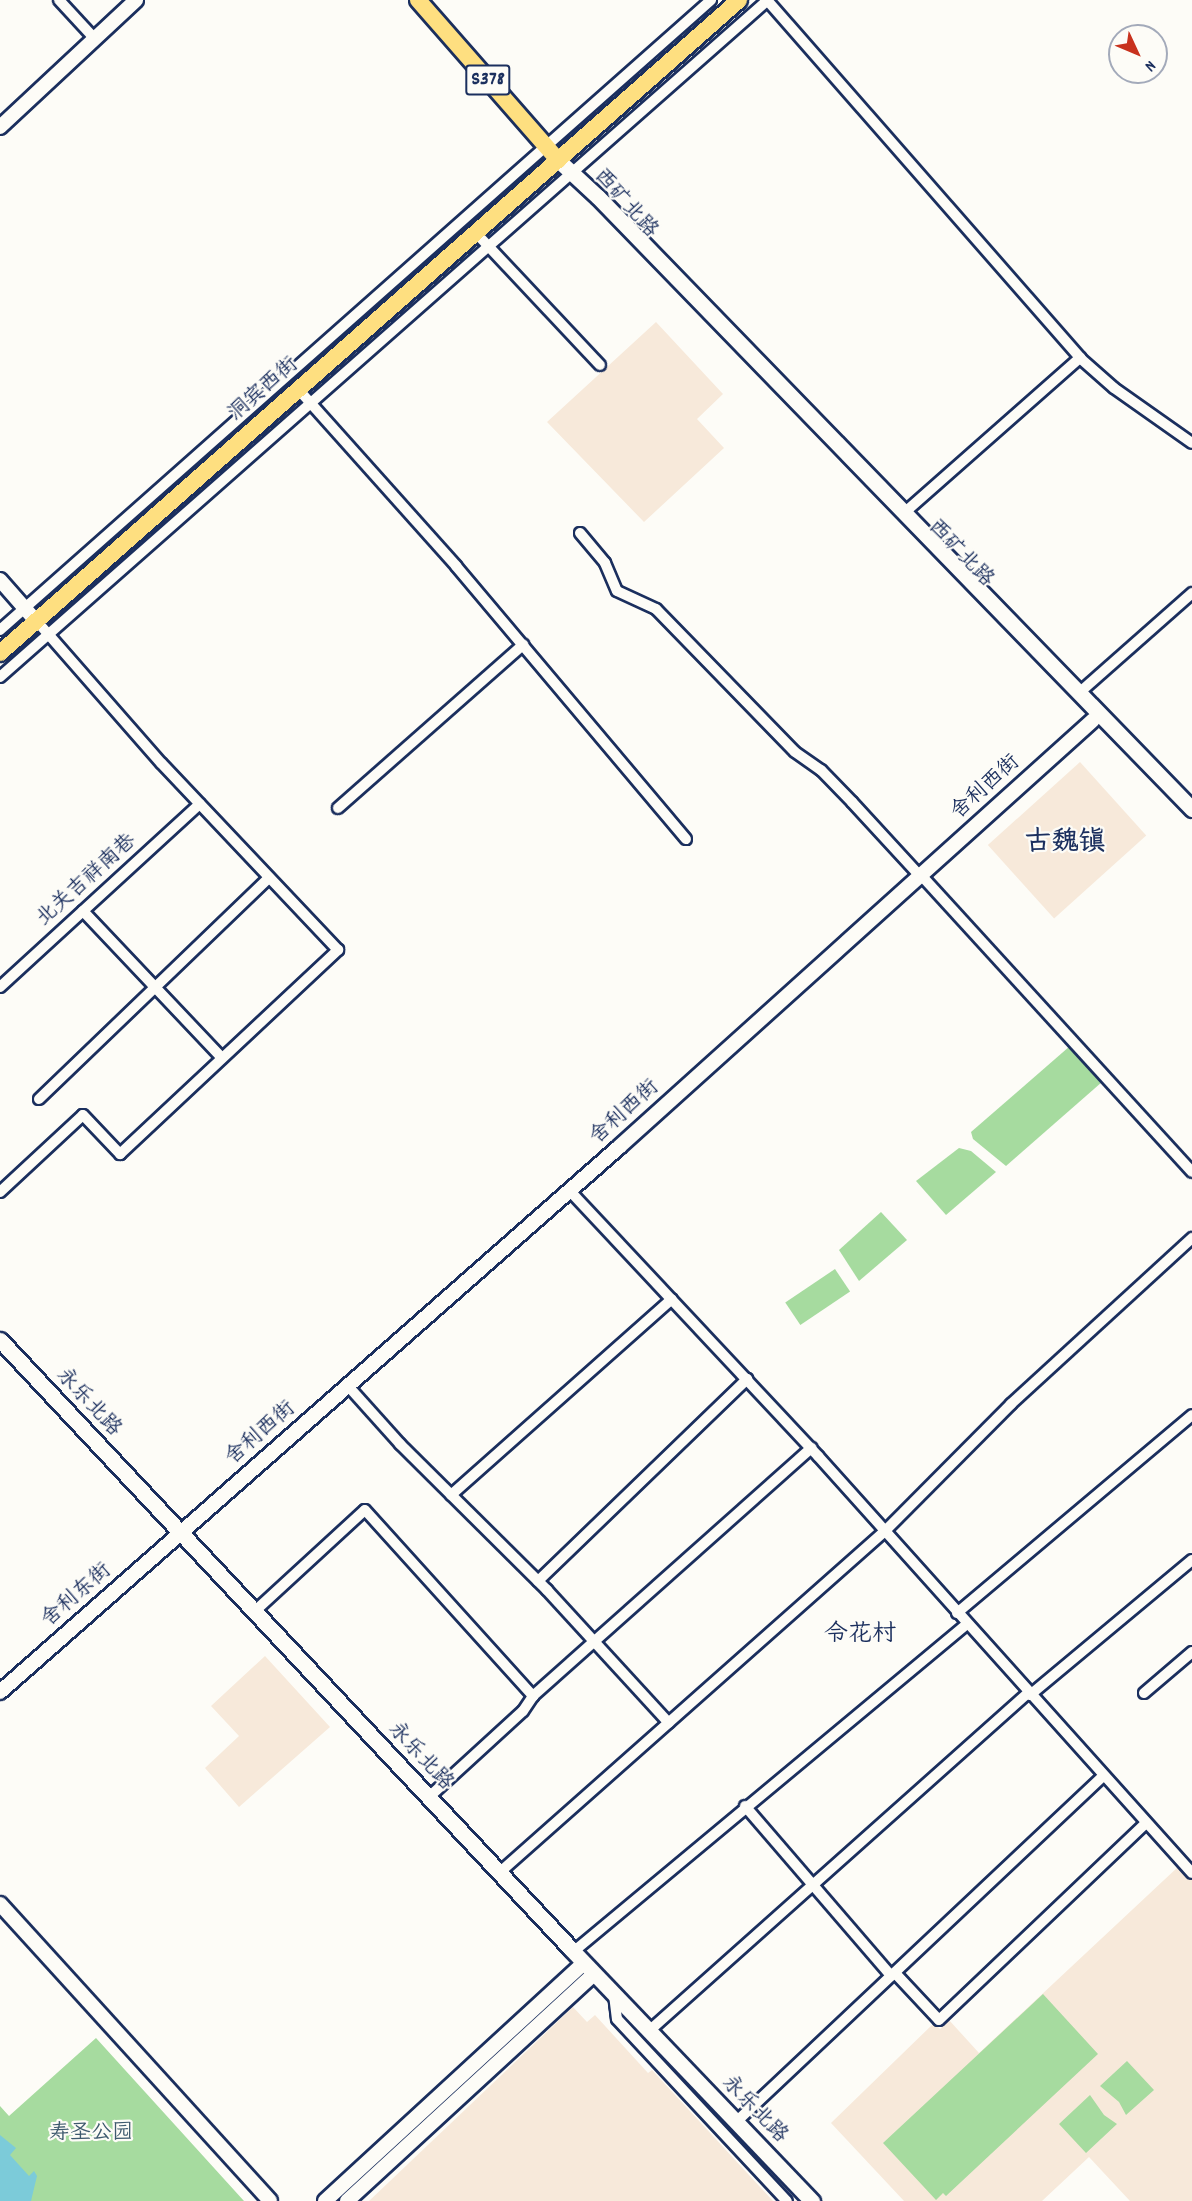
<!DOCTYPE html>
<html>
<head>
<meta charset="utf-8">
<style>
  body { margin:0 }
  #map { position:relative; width:1192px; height:2201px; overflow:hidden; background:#fdfcf7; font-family:Dekko,"LXGW WenKai TC",sans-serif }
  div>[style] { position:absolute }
  .built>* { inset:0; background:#f7e9da; transform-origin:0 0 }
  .green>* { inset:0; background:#a6db9f; transform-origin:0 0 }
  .water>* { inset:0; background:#7ccbd9 }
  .roads { filter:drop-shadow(2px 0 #1b2f5e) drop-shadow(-2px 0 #1b2f5e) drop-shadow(0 2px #1b2f5e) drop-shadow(0 -2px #1b2f5e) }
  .minor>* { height:10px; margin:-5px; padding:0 5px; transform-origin:5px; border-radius:5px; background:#fdfcf7 }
  .tertiary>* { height:14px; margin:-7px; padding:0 7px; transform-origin:7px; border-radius:7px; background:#fdfcf7 }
  .secondary>* { height:15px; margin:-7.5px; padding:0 7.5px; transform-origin:7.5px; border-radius:7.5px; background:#fdfcf7 }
  .primary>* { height:16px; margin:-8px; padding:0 8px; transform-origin:8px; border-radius:8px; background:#fedf80 }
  span { translate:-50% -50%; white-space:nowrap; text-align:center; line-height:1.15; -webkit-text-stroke:4.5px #fdfcf7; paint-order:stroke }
  .shield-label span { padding:2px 4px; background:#fdfcf7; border:2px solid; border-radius:4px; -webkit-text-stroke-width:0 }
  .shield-label { font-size:20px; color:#1b2f5e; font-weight:700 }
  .street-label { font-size:21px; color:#1b2f5e }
  .park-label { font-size:21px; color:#3e5a6e }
  .quarter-label { font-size:24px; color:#1b2f5e }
  .district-label { font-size:27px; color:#1b2f5e; font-weight:700 }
  .north { position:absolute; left:1108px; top:24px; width:60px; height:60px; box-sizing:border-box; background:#fdfcf7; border:2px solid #a3aaba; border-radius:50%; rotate:134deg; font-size:16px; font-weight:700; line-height:24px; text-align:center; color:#1b2f5e }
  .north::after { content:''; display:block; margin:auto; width:21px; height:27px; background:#c8321e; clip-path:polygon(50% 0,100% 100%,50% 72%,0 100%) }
</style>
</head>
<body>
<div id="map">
  <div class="built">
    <i style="clip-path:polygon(656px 322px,723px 394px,697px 419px,724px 448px,644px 522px,547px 422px)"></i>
    <i style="left:1080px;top:762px;width:99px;height:124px;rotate:48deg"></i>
    <i style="clip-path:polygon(265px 1656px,330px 1727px,239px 1807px,205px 1768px,239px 1736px,211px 1706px)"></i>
    <i style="clip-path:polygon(1179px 1866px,1192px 1880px,1192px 2201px,1130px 2201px,1089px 2157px,1042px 2201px,904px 2201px,831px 2123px,934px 2023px,940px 2029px,949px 2020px,979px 2053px)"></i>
    <i style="clip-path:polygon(573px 2007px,587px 2022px,595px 2015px,648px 2073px,652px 2070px,773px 2201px,369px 2201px)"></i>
  </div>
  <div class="green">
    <i style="clip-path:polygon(1070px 1046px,1102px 1082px,1006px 1166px,973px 1139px,971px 1132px)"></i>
    <i style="clip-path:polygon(959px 1148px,971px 1151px,996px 1172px,946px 1215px,916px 1181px)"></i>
    <i style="clip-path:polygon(881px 1212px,907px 1240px,859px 1281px,839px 1250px)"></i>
    <i style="left:835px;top:1269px;width:27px;height:60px;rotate:56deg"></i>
    <i style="clip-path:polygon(1043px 1994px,1098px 2054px,946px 2196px,943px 2193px,936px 2200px,883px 2143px)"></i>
    <i style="clip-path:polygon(96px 2038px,244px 2201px,0 2201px,0 2106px,9px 2116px)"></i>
    <i style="clip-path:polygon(1127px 2061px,1154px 2090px,1126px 2115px,1119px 2102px,1100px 2086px)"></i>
    <i style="clip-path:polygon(1090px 2095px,1104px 2115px,1117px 2124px,1086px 2153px,1059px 2124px)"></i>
  </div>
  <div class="water">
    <i style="clip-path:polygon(0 2135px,16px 2148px,10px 2155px,29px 2176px,34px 2171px,37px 2176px,31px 2201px,0 2201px)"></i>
  </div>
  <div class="roads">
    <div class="minor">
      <i style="left:59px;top:0;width:53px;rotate:47.3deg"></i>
      <i style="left:767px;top:0;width:476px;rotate:48.8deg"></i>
      <i style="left:1080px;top:358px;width:45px;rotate:41.4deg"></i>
      <i style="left:1114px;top:388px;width:95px;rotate:35.2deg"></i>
      <i style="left:476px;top:233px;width:181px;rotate:46.8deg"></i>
      <i style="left:298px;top:389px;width:237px;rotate:48.2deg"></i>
      <i style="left:456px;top:566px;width:357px;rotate:49.9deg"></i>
      <i style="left:904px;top:513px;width:235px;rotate:-41.4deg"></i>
      <i style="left:580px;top:533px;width:39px;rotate:50deg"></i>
      <i style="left:605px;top:563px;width:30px;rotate:67deg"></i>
      <i style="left:617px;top:591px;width:43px;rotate:24.8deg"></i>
      <i style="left:656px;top:609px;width:199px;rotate:45.8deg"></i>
      <i style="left:795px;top:752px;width:32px;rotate:35deg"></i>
      <i style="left:821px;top:770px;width:45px;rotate:45.9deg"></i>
      <i style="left:852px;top:802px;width:100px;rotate:47.4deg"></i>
      <i style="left:0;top:630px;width:950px;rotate:-41.54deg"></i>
      <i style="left:0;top:677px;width:1024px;rotate:-41.4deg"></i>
      <i style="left:1079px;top:693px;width:151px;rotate:-41.5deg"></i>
      <i style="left:338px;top:808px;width:247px;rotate:-41.4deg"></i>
      <i style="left:921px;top:875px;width:402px;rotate:47.6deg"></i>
      <i style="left:83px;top:911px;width:201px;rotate:46.6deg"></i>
      <i style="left:0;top:987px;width:271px;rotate:-42.5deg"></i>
      <i style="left:39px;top:1099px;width:319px;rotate:-43.9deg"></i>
      <i style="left:570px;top:1191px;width:363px;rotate:46.9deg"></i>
      <i style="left:818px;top:1456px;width:560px;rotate:48.11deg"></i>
      <i style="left:0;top:1192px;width:113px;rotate:-42.9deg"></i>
      <i style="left:83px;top:1115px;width:54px;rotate:46.5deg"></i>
      <i style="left:120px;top:1154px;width:299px;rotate:-43.1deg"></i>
      <i style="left:338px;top:950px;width:257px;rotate:-133.4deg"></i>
      <i style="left:161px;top:763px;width:193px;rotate:-131.2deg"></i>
      <i style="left:348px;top:1386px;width:78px;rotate:48.1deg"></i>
      <i style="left:400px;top:1444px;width:207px;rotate:44.8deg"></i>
      <i style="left:547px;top:1590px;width:180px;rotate:47.5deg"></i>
      <i style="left:451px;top:1495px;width:295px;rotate:-41.6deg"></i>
      <i style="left:538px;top:1581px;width:291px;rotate:-44deg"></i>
      <i style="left:255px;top:1611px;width:149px;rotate:-42.6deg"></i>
      <i style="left:365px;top:1510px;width:251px;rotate:47.9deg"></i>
      <i style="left:957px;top:1613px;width:307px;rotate:-40.1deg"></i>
      <i style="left:1144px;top:1693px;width:63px;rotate:-40.5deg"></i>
      <i style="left:1030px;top:1695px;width:211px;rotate:-39.8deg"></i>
      <i style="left:429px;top:1797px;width:127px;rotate:-42.5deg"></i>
      <i style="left:523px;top:1711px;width:18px;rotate:-56deg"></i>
      <i style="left:533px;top:1696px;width:373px;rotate:-41.7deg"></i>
      <i style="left:745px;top:1806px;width:224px;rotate:49.3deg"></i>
      <i style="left:499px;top:1873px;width:516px;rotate:-41.54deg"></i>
      <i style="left:885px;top:1531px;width:179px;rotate:-45.2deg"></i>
      <i style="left:1011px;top:1404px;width:246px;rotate:-42.5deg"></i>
      <i style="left:573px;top:1952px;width:513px;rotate:-39.78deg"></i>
      <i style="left:895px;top:1973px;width:64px;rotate:46.9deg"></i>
      <i style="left:939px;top:2020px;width:286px;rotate:-43.6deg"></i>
      <i style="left:614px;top:1995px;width:24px;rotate:83deg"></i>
      <i style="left:617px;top:2019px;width:249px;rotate:47deg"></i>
      <i style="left:649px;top:2031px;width:508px;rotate:-41.73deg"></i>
      <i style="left:736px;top:2122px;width:504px;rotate:-43.31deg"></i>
    </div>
    <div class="tertiary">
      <i style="left:0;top:127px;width:186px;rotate:-43deg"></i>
      <i style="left:0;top:580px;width:55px;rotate:48.7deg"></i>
      <i style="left:0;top:1692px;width:825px;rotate:-41.36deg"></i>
      <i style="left:619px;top:1147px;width:638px;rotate:-42.01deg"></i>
      <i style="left:0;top:1904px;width:401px;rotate:47.7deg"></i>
      <i style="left:325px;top:2201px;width:352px;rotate:-42.6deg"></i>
      <i style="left:347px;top:2201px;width:335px;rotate:-42.6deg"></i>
    </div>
    <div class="secondary">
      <i style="left:558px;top:160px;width:54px;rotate:42.8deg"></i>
      <i style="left:598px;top:197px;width:853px;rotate:45.86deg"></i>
      <i style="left:0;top:1340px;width:835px;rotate:46.84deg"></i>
      <i style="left:571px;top:1949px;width:349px;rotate:46.3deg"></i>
    </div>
    <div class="primary">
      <i style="left:418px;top:0;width:213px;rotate:48.8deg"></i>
      <i style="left:0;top:653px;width:986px;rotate:-41.46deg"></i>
    </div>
  </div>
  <div class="shield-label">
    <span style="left:488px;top:80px">S378</span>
  </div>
  <div class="street-label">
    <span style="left:625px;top:204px;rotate:48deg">西矿北路</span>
    <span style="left:264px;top:390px;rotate:-41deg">洞宾西街</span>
    <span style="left:960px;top:554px;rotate:46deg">西矿北路</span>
    <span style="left:986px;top:788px;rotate:-42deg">舍利西街</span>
    <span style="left:87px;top:881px;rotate:-42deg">北关吉祥南巷</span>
    <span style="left:625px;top:1113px;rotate:-42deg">舍利西街</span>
    <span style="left:88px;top:1403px;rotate:47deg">永乐北路</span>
    <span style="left:261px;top:1434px;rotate:-41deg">舍利西街</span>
    <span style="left:77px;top:1596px;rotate:-41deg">舍利东街</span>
    <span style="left:420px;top:1757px;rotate:47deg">永乐北路</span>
    <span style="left:754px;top:2110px;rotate:46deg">永乐北路</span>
  </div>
  <div class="park-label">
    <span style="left:91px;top:2134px">寿圣公园</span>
  </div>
  <div class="quarter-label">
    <span style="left:860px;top:1636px">令花村</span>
  </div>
  <div class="district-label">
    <span style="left:1065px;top:844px">古魏镇</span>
  </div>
  <div class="north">N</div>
</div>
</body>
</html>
